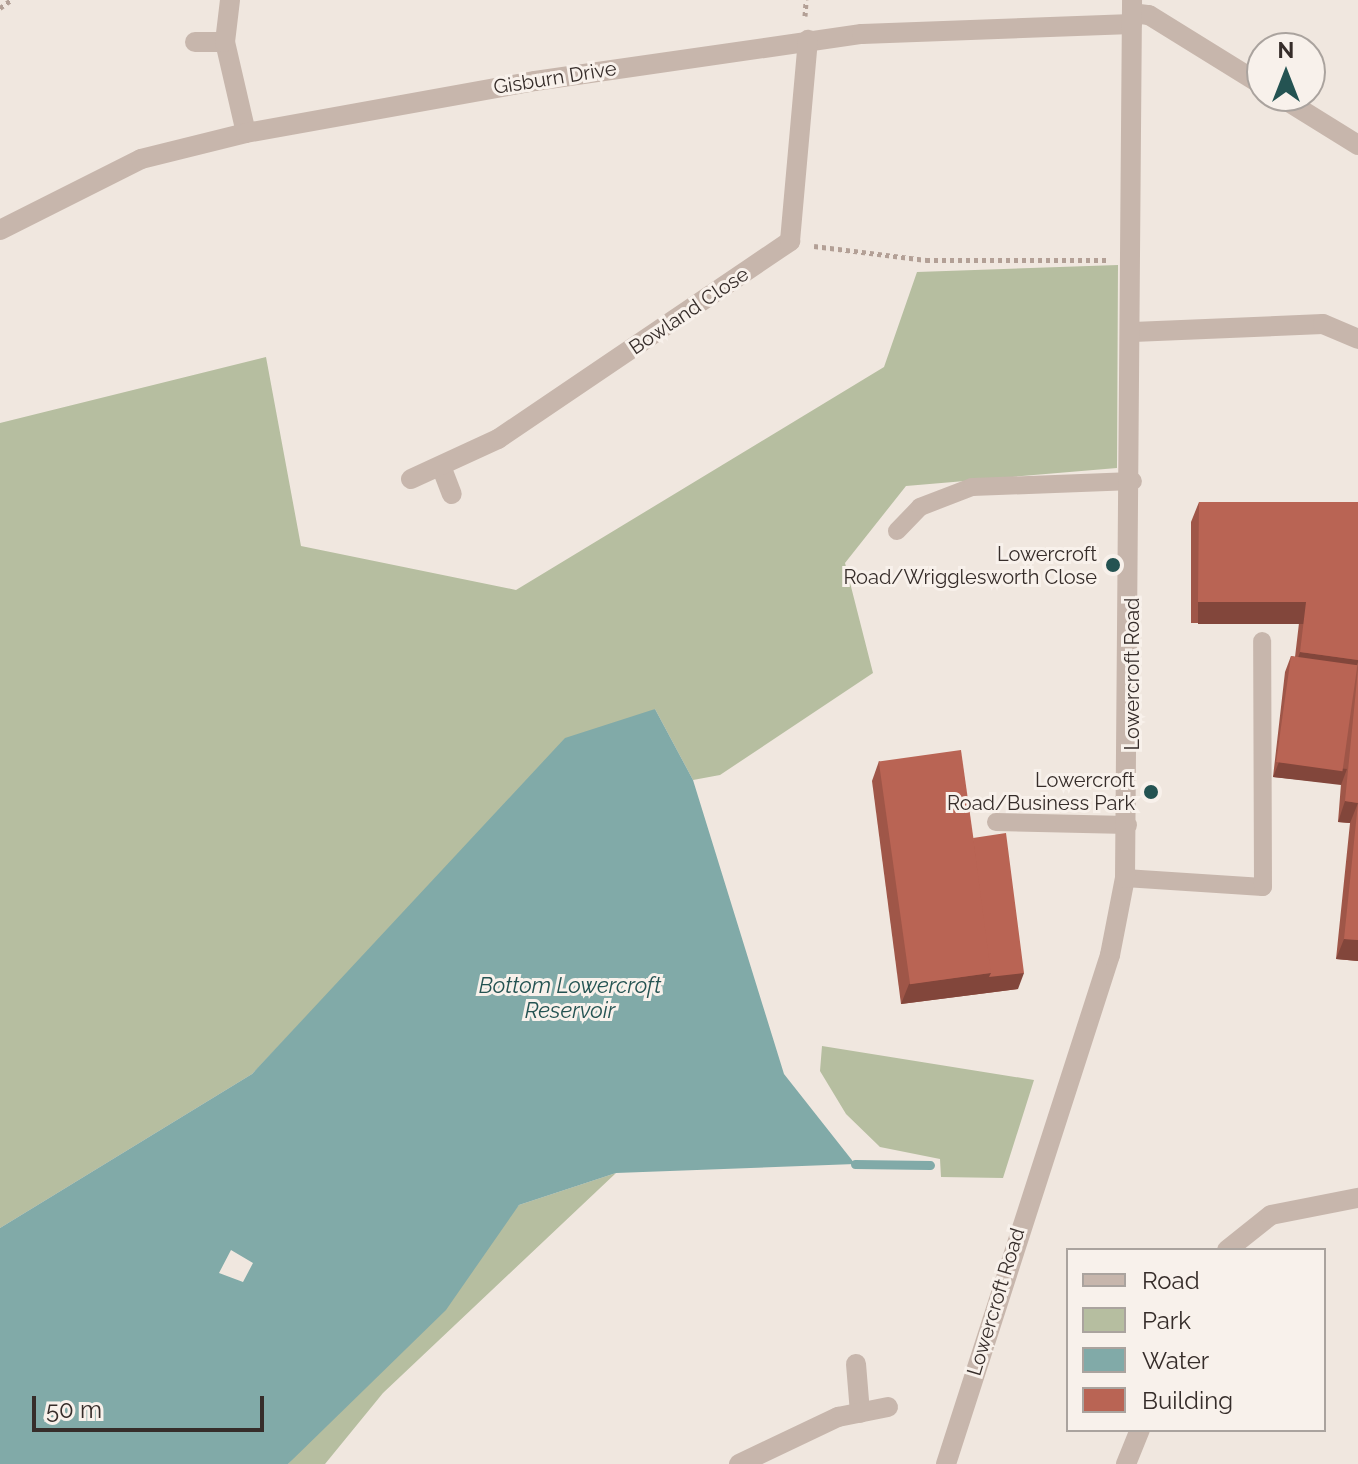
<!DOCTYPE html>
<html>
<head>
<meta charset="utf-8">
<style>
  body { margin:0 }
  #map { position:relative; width:1358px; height:1464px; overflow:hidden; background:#f0e7df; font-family:Raleway,sans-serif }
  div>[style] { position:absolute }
  .green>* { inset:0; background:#b6bea0 }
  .water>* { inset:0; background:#81aaa8 }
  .stream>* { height:9px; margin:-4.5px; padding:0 4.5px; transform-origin:4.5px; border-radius:4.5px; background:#81aaa8 }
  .path>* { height:5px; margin-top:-2.5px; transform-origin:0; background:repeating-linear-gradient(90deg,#b3a096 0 4px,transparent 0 8px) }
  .service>* { height:18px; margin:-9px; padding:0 9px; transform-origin:9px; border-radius:9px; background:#c7b6ac }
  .minor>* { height:20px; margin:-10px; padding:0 10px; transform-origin:10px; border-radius:10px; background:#c7b6ac }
  .tertiary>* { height:20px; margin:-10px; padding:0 10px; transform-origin:10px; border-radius:10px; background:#c7b6ac }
  .wall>* { inset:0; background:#9f5648 }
  .shaded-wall>* { inset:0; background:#82463b; transform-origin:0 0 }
  .building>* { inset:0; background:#b96454; transform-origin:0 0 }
  .dots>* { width:22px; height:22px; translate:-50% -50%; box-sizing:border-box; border:4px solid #f8f1eb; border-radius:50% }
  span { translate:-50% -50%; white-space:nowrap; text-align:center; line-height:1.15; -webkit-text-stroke:6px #f8f1eb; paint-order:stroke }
  .street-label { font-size:20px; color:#362d2a }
  .poi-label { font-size:20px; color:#362d2a }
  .right { translate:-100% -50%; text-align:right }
  .water-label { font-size:22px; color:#245352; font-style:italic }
  .legend { position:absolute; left:1066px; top:1248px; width:260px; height:184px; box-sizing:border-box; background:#f8f1eb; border:2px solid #aaa39e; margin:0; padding:10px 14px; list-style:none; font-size:24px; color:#362d2a }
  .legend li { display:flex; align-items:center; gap:16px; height:40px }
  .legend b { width:40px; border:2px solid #aaa39e }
  .north { position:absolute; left:1246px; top:32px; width:80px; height:80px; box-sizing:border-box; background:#f8f1eb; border:2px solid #aaa39e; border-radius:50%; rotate:0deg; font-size:22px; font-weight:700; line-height:32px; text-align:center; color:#362d2a }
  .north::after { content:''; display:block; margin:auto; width:28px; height:36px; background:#245352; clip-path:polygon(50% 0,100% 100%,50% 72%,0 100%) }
  .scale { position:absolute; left:32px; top:1396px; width:232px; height:36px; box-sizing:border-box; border:4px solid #362d2a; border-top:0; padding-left:10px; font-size:24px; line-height:28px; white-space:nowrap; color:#362d2a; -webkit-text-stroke:6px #f8f1eb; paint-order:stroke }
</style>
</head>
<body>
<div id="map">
  <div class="green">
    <i style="clip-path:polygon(1118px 265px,1117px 468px,906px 486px,845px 563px,873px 673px,720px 775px,693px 780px,655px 709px,503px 810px,252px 1074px,0 1228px,0 423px,266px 357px,301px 546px,516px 590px,884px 367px,917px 272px)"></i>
    <i style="clip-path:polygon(822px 1046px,1034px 1080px,1003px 1178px,941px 1177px,940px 1159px,880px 1147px,846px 1114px,820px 1071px)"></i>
    <i style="clip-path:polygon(616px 1173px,383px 1393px,325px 1464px,288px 1464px,519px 1205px)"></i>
  </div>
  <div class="water">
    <i style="clip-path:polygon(evenodd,655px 709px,693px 780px,784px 1074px,855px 1164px,616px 1173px,519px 1205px,446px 1310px,288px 1464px,0 1464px,0 1228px,252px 1074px,565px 738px,655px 709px,231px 1250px,253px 1263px,243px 1282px,219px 1273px,231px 1250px)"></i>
  </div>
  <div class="stream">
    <i style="left:855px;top:1164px;width:75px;rotate:0.8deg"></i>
  </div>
  <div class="path">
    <i style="left:0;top:8px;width:14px;rotate:-36deg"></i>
    <i style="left:805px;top:16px;width:16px;rotate:-86deg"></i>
    <i style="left:814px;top:246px;width:113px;rotate:7.1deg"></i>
    <i style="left:926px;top:260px;width:181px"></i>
  </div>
  <div class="service">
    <i style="left:897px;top:531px;width:33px;rotate:-46deg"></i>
    <i style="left:920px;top:507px;width:56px;rotate:-21deg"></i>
    <i style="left:972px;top:487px;width:161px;rotate:-2.1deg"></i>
    <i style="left:996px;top:822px;width:132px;rotate:1.3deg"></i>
    <i style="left:1125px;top:878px;width:138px;rotate:3.7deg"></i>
    <i style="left:1263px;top:887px;width:246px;rotate:-90.2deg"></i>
  </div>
  <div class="minor">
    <i style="left:1132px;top:13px;width:17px;rotate:7deg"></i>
    <i style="left:1149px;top:15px;width:133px;rotate:31.8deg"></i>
    <i style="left:195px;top:42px;width:30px"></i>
    <i style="left:225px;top:42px;width:93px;rotate:77deg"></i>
    <i style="left:225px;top:42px;width:42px;rotate:-83.2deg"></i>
    <i style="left:1279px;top:96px;width:93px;rotate:31.8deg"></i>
    <i style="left:0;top:230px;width:158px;rotate:-26.7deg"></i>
    <i style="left:141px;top:159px;width:108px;rotate:-13.9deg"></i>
    <i style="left:246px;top:133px;width:294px;rotate:-10.2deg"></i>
    <i style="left:535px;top:81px;width:330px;rotate:-8.2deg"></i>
    <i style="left:862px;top:34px;width:270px;rotate:-2.1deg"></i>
    <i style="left:1133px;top:332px;width:190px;rotate:-2.4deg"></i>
    <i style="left:1323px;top:324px;width:38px;rotate:23deg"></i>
    <i style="left:441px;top:466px;width:30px;rotate:69deg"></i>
    <i style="left:411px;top:479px;width:96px;rotate:-24.7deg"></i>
    <i style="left:498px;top:439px;width:353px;rotate:-34.1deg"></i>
    <i style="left:790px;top:241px;width:202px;rotate:-84.9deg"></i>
    <i style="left:1227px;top:1250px;width:56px;rotate:-38.5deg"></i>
    <i style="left:1271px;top:1215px;width:89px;rotate:-11.1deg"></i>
    <i style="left:856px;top:1364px;width:49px;rotate:85.3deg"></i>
    <i style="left:739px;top:1464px;width:110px;rotate:-25.4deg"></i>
    <i style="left:838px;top:1417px;width:51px;rotate:-11.3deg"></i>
    <i style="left:1126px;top:1464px;width:37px;rotate:-68deg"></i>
  </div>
  <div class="tertiary">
    <i style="left:946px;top:1464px;width:535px;rotate:-72.14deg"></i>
    <i style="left:1110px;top:955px;width:78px;rotate:-79deg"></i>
    <i style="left:1125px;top:878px;width:878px;rotate:-89.54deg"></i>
  </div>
  <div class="wall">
    <i style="clip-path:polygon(1199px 502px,1358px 502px,1358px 961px,1336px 959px,1350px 823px,1338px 822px,1341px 784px,1273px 777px,1285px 672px,1291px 656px,1295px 657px,1299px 623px,1191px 623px,1191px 522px)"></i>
    <i style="clip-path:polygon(879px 761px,973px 838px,1018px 989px,901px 1004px,872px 781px)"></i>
  </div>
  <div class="shaded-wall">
    <i style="left:1198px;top:602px;width:108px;height:22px"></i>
    <i style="clip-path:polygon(1300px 652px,1358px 660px,1358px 662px,1351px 680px,1293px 673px)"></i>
    <i style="clip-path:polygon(1279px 762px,1347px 769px,1341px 785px,1273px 777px)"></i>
    <i style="clip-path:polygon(1345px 801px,1358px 803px,1350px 823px,1338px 822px)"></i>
    <i style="clip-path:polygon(1344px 939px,1358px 940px,1358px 961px,1336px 959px)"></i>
    <i style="clip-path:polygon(991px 973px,1024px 973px,1018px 989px,901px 1004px,909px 984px)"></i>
  </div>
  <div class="building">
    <i style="clip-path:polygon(1199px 502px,1358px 502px,1358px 660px,1300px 652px,1306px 602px,1198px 602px)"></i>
    <i style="left:1291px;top:656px;width:67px;height:107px;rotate:8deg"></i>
    <i style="clip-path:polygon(1358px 669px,1358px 940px,1344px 939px,1358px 803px,1345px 801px)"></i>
    <i style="left:961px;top:750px;width:225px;height:83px;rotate:82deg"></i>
    <i style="clip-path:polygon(1006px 833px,1024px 973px,989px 977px,991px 973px,973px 838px)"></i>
  </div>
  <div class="dots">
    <i style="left:1113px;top:565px;background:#245352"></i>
    <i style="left:1151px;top:792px;background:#245352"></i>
  </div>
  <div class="street-label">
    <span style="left:555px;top:78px;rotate:-9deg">Gisburn Drive</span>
    <span style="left:689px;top:311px;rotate:-34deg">Bowland Close</span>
    <span style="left:1132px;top:674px;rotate:-90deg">Lowercroft Road</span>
    <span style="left:996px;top:1302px;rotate:-73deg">Lowercroft Road</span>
  </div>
  <div class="poi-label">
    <span class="right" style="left:1097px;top:566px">Lowercroft<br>Road/Wrigglesworth Close</span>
    <span class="right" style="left:1135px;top:792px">Lowercroft<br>Road/Business Park</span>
  </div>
  <div class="water-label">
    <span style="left:570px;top:998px">Bottom Lowercroft<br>Reservoir</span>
  </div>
  <ul class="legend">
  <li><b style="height:10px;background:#c7b6ac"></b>Road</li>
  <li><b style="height:22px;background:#b6bea0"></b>Park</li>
  <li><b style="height:22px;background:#81aaa8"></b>Water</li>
  <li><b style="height:22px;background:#b96454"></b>Building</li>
  </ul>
  <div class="north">N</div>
  <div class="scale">50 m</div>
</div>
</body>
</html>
